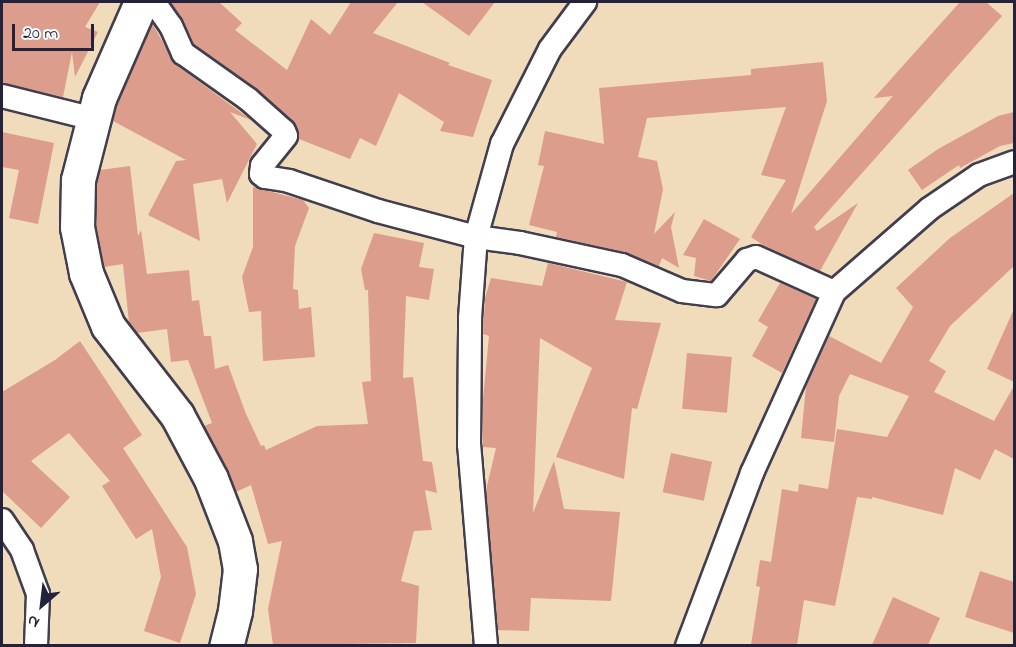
<!DOCTYPE html>
<html>
<head>
<meta charset="utf-8">
<style>
  body { margin:0 }
  #map { position:relative; width:1016px; height:647px; overflow:hidden; background:#f0dbba; font-family:"Indie Flower",sans-serif }
  div>[style] { position:absolute }
  .building>* { inset:0; background:#dc9d8c; transform-origin:0 0 }
  .roads { filter:drop-shadow(2px 0 #413e4e) drop-shadow(-2px 0 #413e4e) drop-shadow(0 2px #413e4e) drop-shadow(0 -2px #413e4e) }
  .street>* { height:22px; margin:-11px; padding:0 11px; transform-origin:11px; border-radius:11px; background:#fff }
  .secondary>* { height:33px; margin:-16.5px; padding:0 16.5px; transform-origin:16.5px; border-radius:16.5px; background:#fff }
  span { translate:-50% -50%; white-space:nowrap; text-align:center; line-height:1.15; -webkit-text-stroke:4.5px #fff; paint-order:stroke }
  .frame { position:absolute; inset:0; border:3px solid #22223b; pointer-events:none }
  .north { position:absolute; left:12px; top:575px; width:60px; height:60px; -webkit-text-stroke:4px #fff; paint-order:stroke; rotate:208deg; font-size:16px; font-weight:700; line-height:24px; text-align:center; color:#22223b }
  .north::after { content:''; display:block; margin:auto; width:21px; height:27px; background:#22223b; clip-path:polygon(50% 0,100% 100%,50% 72%,0 100%) }
  .scale { position:absolute; left:12px; top:24px; width:82px; height:27px; box-sizing:border-box; border:3px solid #22223b; border-top:0; padding-left:8px; font-size:18px; line-height:21px; white-space:nowrap; color:#22223b; -webkit-text-stroke:4px #fff; paint-order:stroke }
</style>
</head>
<body>
<div id="map">
  <div class="building">
    <i style="clip-path:polygon(2px 2px,100px 2px,85px 27px,98px 32px,75px 77px,72px 52px,63px 97px,2px 83px)"></i>
    <i style="clip-path:polygon(170px 2px,219px 2px,242px 23px,235px 30px,287px 70px,311px 19px,330px 35px,351px 2px,398px 2px,373px 33px,450px 63px,448px 65px,492px 80px,473px 137px,440px 131px,444px 122px,399px 93px,376px 146px,360px 138px,350px 159px,299px 139px,293px 121px,256px 88px,194px 44px,183px 20px)"></i>
    <i style="clip-path:polygon(422px 2px,495px 2px,469px 36px)"></i>
    <i style="clip-path:polygon(960px 2px,986px 2px,1002px 16px,814px 227px,817px 231px,858px 203px,820px 271px,763px 245px,751px 237px,786px 180px,761px 175px,786px 107px,647px 118px,638px 157px,657px 161px,663px 189px,654px 234px,675px 212px,671px 227px,679px 268px,662px 258px,659px 266px,625px 252px,556px 237px,557px 232px,529px 225px,544px 166px,538px 165px,545px 131px,604px 144px,599px 88px,751px 75px,751px 69px,823px 62px,827px 101px,791px 214px,893px 96px,874px 98px)"></i>
    <i style="clip-path:polygon(152px 23px,175px 64px,251px 120px,230px 112px,257px 144px,227px 203px,222px 179px,193px 184px,200px 241px,148px 215px,176px 161px,186px 160px,113px 121px,117px 104px)"></i>
    <i style="clip-path:polygon(1014px 112px,1014px 143px,1000px 146px,960px 168px,959px 165px,922px 190px,908px 170px,938px 149px,998px 116px)"></i>
    <i style="clip-path:polygon(2px 132px,54px 143px,38px 224px,9px 218px,19px 170px,2px 167px)"></i>
    <i style="clip-path:polygon(130px 166px,138px 236px,141px 230px,147px 274px,189px 270px,192px 301px,199px 300px,204px 336px,211px 336px,215px 369px,228px 365px,246px 414px,261px 446px,264px 445px,266px 450px,317px 426px,368px 424px,362px 382px,371px 381px,368px 290px,365px 290px,361px 269px,374px 233px,424px 243px,419px 267px,434px 269px,429px 300px,406px 296px,403px 378px,413px 377px,423px 461px,432px 462px,437px 493px,425px 490px,432px 530px,414px 531px,401px 581px,419px 586px,416px 643px,273px 645px,268px 609px,282px 541px,268px 544px,251px 485px,236px 492px,204px 426px,212px 423px,188px 360px,171px 362px,167px 329px,137px 333px,129px 323px,123px 264px,104px 267px,96px 225px,97px 183px,100px 170px)"></i>
    <i style="clip-path:polygon(253px 187px,303px 200px,309px 208px,295px 246px,293px 289px,298px 290px,299px 309px,311px 307px,315px 357px,263px 361px,261px 311px,249px 312px,242px 277px,253px 247px)"></i>
    <i style="clip-path:polygon(1014px 193px,1014px 266px,950px 326px,929px 361px,946px 371px,934px 392px,994px 421px,1014px 386px,1014px 459px,995px 449px,980px 480px,955px 468px,943px 515px,872px 497px,872px 499px,857px 497px,835px 606px,804px 600px,797px 645px,751px 645px,760px 587px,756px 586px,760px 560px,771px 562px,782px 489px,798px 492px,799px 484px,828px 489px,837px 429px,887px 437px,909px 396px,850px 374px,839px 396px,834px 442px,801px 438px,806px 387px,829px 336px,881px 363px,913px 307px,896px 288px,950px 238px)"></i>
    <i style="clip-path:polygon(704px 219px,740px 239px,711px 281px,694px 276px,696px 258px,683px 255px)"></i>
    <i style="clip-path:polygon(548px 263px,627px 282px,615px 320px,661px 323px,637px 409px,632px 408px,624px 479px,556px 457px,592px 368px,540px 338px,533px 513px,554px 461px,564px 509px,620px 512px,611px 601px,531px 598px,529px 631px,498px 630px,486px 490px,496px 448px,483px 447px,483px 399px,489px 336px,483px 334px,485px 298px,491px 278px,542px 286px)"></i>
    <i style="clip-path:polygon(780px 283px,816px 299px,782px 373px,752px 356px,768px 327px,758px 321px)"></i>
    <i style="clip-path:polygon(1014px 309px,1014px 382px,987px 369px)"></i>
    <i style="clip-path:polygon(80px 341px,142px 435px,123px 448px,187px 547px,196px 594px,180px 643px,144px 631px,161px 577px,152px 529px,136px 539px,102px 486px,110px 481px,69px 433px,31px 461px,70px 497px,41px 528px,2px 491px,2px 392px,55px 360px)"></i>
    <i style="left:687px;top:353px;width:45px;height:56px;rotate:5deg"></i>
    <i style="left:671px;top:453px;width:42px;height:40px;rotate:12deg"></i>
    <i style="clip-path:polygon(980px 571px,1014px 582px,1014px 633px,965px 617px)"></i>
    <i style="clip-path:polygon(893px 597px,940px 618px,928px 645px,872px 645px)"></i>
  </div>
  <div class="roads">
    <div class="street">
      <i style="left:154px;top:2px;width:29px;rotate:55deg"></i>
      <i style="left:171px;top:26px;width:30px;rotate:66deg"></i>
      <i style="left:183px;top:53px;width:80px;rotate:35.3deg"></i>
      <i style="left:248px;top:99px;width:48px;rotate:41.6deg"></i>
      <i style="left:284px;top:131px;width:5px;rotate:68deg"></i>
      <i style="left:286px;top:136px;width:38px;rotate:129deg"></i>
      <i style="left:262px;top:166px;width:8px;rotate:97deg"></i>
      <i style="left:261px;top:174px;width:5px;rotate:37deg"></i>
      <i style="left:265px;top:177px;width:24px;rotate:9deg"></i>
      <i style="left:289px;top:181px;width:94px;rotate:18.6deg"></i>
      <i style="left:378px;top:211px;width:101px;rotate:14.9deg"></i>
      <i style="left:476px;top:237px;width:44px;rotate:7.8deg"></i>
      <i style="left:520px;top:243px;width:104px;rotate:12.2deg"></i>
      <i style="left:622px;top:265px;width:65px;rotate:23.4deg"></i>
      <i style="left:682px;top:291px;width:35px;rotate:7deg"></i>
      <i style="left:717px;top:295px;width:46px;rotate:-49.4deg"></i>
      <i style="left:747px;top:260px;width:9px;rotate:-18deg"></i>
      <i style="left:756px;top:257px;width:85px;rotate:24.2deg"></i>
      <i style="left:2px;top:96px;width:95px;rotate:14deg"></i>
      <i style="left:2px;top:520px;width:36px;rotate:56deg"></i>
      <i style="left:22px;top:550px;width:47px;rotate:70deg"></i>
      <i style="left:38px;top:594px;width:52px;rotate:92.2deg"></i>
      <i style="left:486px;top:646px;width:202px;rotate:-94.8deg"></i>
      <i style="left:469px;top:445px;width:127px;rotate:-89.5deg"></i>
      <i style="left:470px;top:318px;width:81px;rotate:-85.8deg"></i>
      <i style="left:476px;top:237px;width:97px;rotate:-74.4deg"></i>
      <i style="left:502px;top:144px;width:106px;rotate:-63.2deg"></i>
      <i style="left:550px;top:49px;width:59px;rotate:-53.3deg"></i>
      <i style="left:687px;top:646px;width:185px;rotate:-69.4deg"></i>
      <i style="left:752px;top:473px;width:199px;rotate:-65.6deg"></i>
      <i style="left:834px;top:292px;width:126px;rotate:-41.1deg"></i>
      <i style="left:929px;top:209px;width:60px;rotate:-34.2deg"></i>
      <i style="left:979px;top:175px;width:37px;rotate:-20deg"></i>
    </div>
    <div class="secondary">
      <i style="left:141px;top:2px;width:105px;rotate:113.6deg"></i>
      <i style="left:99px;top:98px;width:85px;rotate:104.4deg"></i>
      <i style="left:78px;top:180px;width:47px;rotate:91.2deg"></i>
      <i style="left:77px;top:227px;width:47px;rotate:78.9deg"></i>
      <i style="left:86px;top:273px;width:57px;rotate:67.5deg"></i>
      <i style="left:108px;top:326px;width:113px;rotate:52.2deg"></i>
      <i style="left:177px;top:415px;width:72px;rotate:62deg"></i>
      <i style="left:211px;top:479px;width:66px;rotate:68.8deg"></i>
      <i style="left:235px;top:541px;width:28px;rotate:80deg"></i>
      <i style="left:240px;top:569px;width:42px;rotate:96.8deg"></i>
      <i style="left:235px;top:611px;width:36px;rotate:104deg"></i>
    </div>
  </div>
  <div class="frame"></div>
  <div class="north">N</div>
  <div class="scale">20 m</div>
</div>
</body>
</html>
